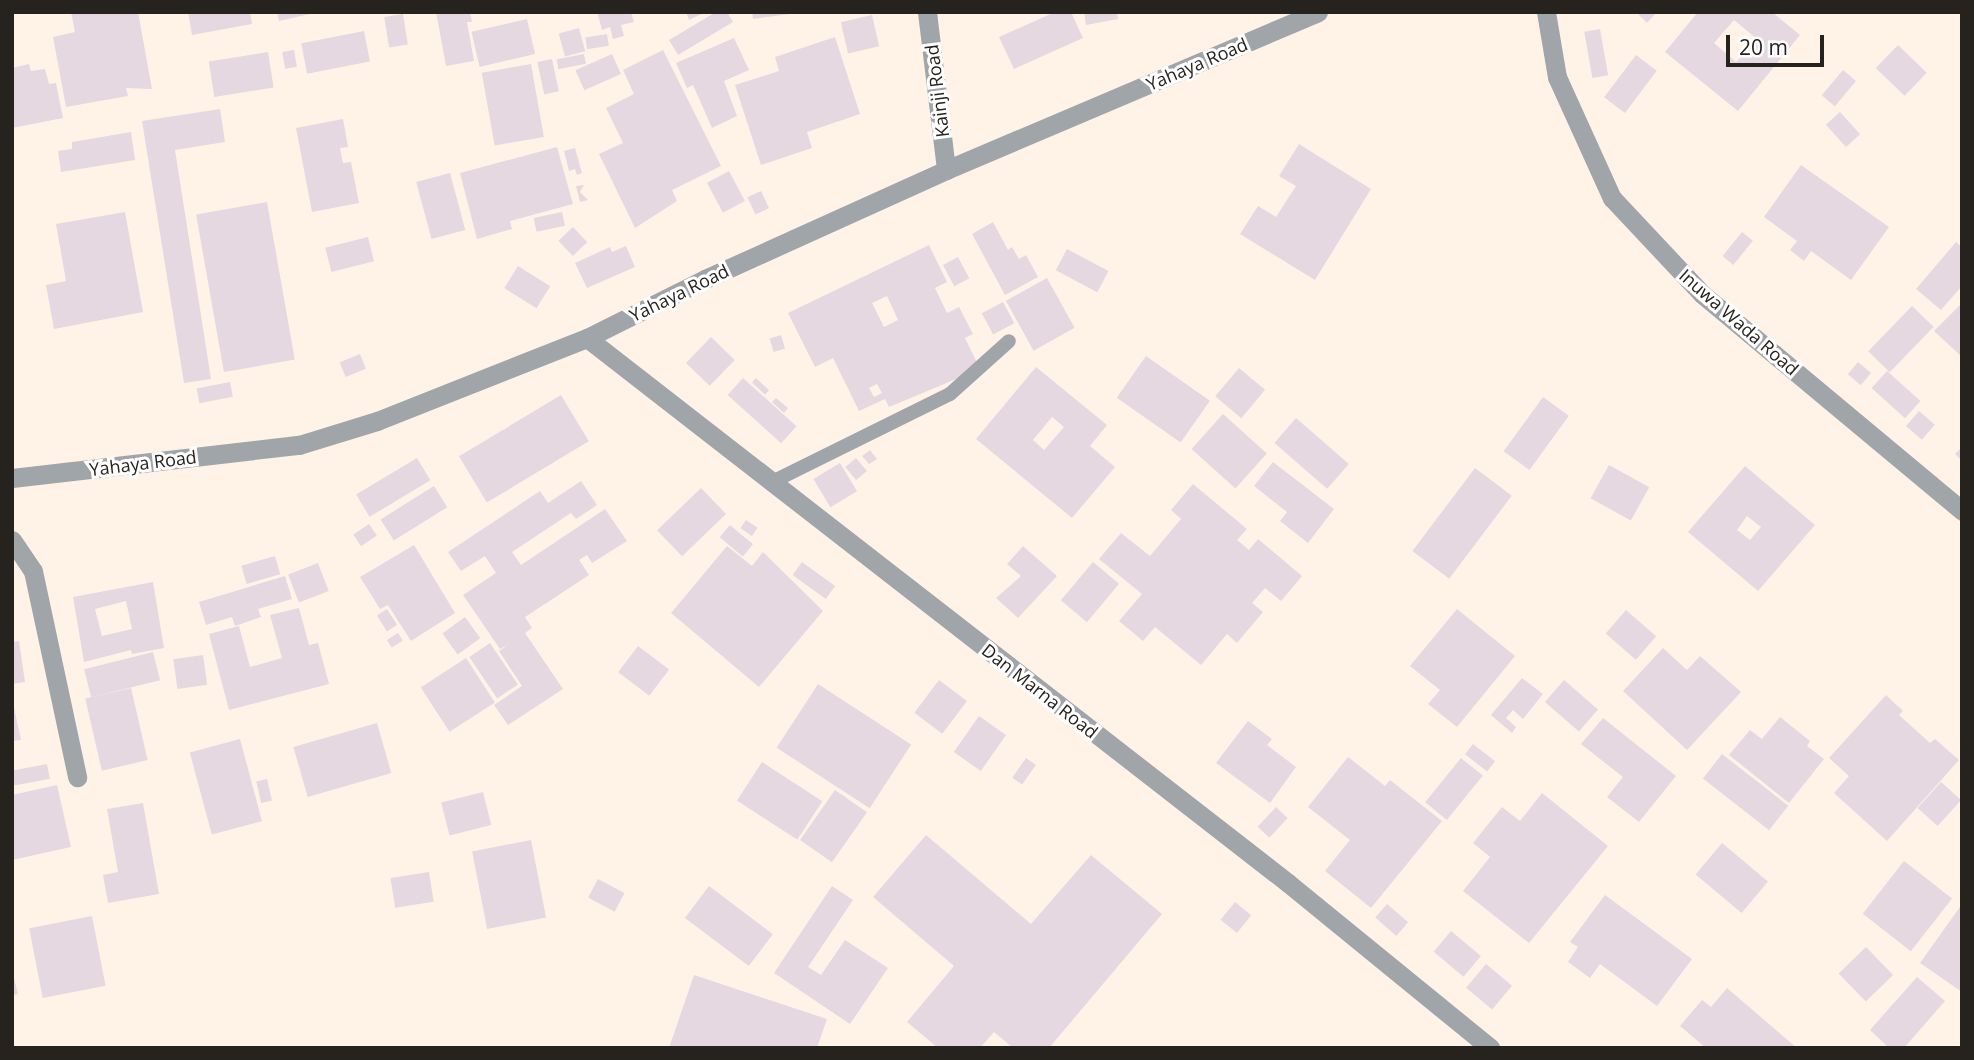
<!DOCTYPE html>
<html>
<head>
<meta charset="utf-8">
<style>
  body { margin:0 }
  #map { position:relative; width:1974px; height:1060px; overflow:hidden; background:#fff3e8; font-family:"Open Sans",sans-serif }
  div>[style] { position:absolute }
  .building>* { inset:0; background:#e5d8e1; transform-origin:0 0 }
  .service>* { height:14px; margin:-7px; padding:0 7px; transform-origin:7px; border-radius:7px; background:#a0a5a9 }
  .minor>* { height:19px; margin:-9.5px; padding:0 9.5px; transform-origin:9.5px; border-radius:9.5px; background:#a0a5a9 }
  .tertiary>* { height:19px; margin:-9.5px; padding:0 9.5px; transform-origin:9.5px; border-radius:9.5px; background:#a0a5a9 }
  span { translate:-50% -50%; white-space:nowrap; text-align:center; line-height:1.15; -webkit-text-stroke:6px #fff; paint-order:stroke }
  .street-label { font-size:18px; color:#26221e }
  .frame { position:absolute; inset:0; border:14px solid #26221e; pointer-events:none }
  .scale { position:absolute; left:1726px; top:35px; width:98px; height:32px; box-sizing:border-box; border:4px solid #26221e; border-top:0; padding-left:9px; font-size:21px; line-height:24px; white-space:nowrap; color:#26221e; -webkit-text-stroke:5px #fff; paint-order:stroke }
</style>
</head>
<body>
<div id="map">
  <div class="building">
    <i style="clip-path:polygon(71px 12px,138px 12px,152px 89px,126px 88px,128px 96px,66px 107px,53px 37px,75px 32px)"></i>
    <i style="clip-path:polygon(188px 12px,250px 12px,252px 24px,192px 35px)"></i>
    <i style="clip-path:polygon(277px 12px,310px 12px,310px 14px,279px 21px)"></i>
    <i style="clip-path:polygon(436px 12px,470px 12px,472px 22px,467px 22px,474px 61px,446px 66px)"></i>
    <i style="clip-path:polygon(597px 12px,631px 12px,634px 22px,621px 25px,624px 36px,613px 39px,610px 27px,602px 30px)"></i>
    <i style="clip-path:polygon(686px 12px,706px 12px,689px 20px)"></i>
    <i style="clip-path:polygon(716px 12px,727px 12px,733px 22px,678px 55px,669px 40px)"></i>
    <i style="clip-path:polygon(752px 12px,789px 12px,790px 14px,753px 19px)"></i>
    <i style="clip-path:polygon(1055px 12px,1071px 12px,1083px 38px,1014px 69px,999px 37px)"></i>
    <i style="clip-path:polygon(1084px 12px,1117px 12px,1118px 19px,1086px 25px)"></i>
    <i style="clip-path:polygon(1636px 12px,1657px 12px,1647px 23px)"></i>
    <i style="clip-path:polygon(evenodd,1698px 12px,1772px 12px,1800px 35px,1738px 111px,1665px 52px,1698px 12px,1734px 20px,1757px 39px,1736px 62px,1714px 43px,1734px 20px)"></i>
    <i style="left:403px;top:14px;width:31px;height:19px;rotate:81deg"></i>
    <i style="left:872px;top:15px;width:32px;height:32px;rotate:77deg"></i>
    <i style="left:527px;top:19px;width:36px;height:57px;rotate:77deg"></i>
    <i style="left:579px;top:28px;width:24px;height:21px;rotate:75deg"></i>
    <i style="left:1600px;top:29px;width:47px;height:16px;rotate:80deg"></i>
    <i style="left:364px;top:31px;width:31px;height:64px;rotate:79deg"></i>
    <i style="left:607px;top:34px;width:12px;height:22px;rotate:81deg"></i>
    <i style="clip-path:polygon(835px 37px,860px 114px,807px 132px,812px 148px,761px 165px,735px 85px,779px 71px,775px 57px)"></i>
    <i style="clip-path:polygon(734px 38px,749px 70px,724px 81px,737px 116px,712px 128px,693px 85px,687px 88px,676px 63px)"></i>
    <i style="left:1898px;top:45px;width:40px;height:32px;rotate:44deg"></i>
    <i style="left:294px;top:50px;width:17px;height:12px;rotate:80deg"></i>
    <i style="clip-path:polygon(663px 50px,721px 166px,672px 190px,677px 201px,635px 228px,599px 154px,623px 143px,606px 108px,634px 94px,623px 70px)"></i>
    <i style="left:268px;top:52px;width:36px;height:60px;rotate:81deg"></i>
    <i style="left:584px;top:54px;width:10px;height:28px;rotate:79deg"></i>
    <i style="left:612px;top:54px;width:22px;height:40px;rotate:66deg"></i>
    <i style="left:1636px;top:55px;width:26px;height:53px;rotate:37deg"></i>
    <i style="left:552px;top:59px;width:33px;height:15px;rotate:78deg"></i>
    <i style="clip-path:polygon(29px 64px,31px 71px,45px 69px,49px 84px,56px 83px,63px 118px,12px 128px,12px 68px)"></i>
    <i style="left:531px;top:64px;width:74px;height:50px;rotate:80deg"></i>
    <i style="left:1843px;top:70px;width:17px;height:33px;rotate:40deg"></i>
    <i style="clip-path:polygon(220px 109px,225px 142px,175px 150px,211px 379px,184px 383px,142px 121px)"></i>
    <i style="left:1840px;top:112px;width:30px;height:19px;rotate:48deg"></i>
    <i style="clip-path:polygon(343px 119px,348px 147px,340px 148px,343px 163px,351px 162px,359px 203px,312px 212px,296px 128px)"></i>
    <i style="clip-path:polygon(131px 132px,135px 160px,61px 172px,58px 151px,72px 149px,72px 142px)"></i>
    <i style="clip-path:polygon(1299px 144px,1371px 189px,1315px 280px,1240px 234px,1258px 206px,1276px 217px,1296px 186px,1279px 176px)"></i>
    <i style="clip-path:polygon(557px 147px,573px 204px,510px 221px,512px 229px,477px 239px,460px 173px)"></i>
    <i style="clip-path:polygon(575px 148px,582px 173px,577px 175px,575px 169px,569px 171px,564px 151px)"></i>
    <i style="clip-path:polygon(1801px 165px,1889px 227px,1851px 280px,1811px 251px,1804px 261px,1790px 250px,1797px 241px,1764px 217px)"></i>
    <i style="left:729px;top:171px;width:34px;height:25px;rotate:62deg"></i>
    <i style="left:450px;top:173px;width:59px;height:35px;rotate:75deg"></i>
    <i style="clip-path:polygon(584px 185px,580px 192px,588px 200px,580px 202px,576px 186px)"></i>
    <i style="left:761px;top:191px;width:19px;height:15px;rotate:65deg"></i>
    <i style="left:267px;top:202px;width:160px;height:72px;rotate:80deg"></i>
    <i style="clip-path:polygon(125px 212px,143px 312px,54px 329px,46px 285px,66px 281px,56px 224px)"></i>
    <i style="left:562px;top:212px;width:14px;height:29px;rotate:78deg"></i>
    <i style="clip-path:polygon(993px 222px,1008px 250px,1012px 247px,1019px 259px,1026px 255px,1038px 277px,1005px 295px,972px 234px)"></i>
    <i style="left:573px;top:227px;width:21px;height:20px;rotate:47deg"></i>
    <i style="left:1742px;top:232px;width:14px;height:31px;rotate:39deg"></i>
    <i style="left:368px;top:237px;width:25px;height:44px;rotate:76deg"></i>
    <i style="clip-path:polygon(1956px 242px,1962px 247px,1962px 286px,1941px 310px,1916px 289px)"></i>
    <i style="clip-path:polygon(evenodd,929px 245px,947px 282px,935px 288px,947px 313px,959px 307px,973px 334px,965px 338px,980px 369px,889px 407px,885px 399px,859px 411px,833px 358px,815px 367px,788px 313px,929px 245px,887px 296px,898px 320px,884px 327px,872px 303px,887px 296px,929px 245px,877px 384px,882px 393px,874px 397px,869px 388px,877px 384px)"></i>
    <i style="clip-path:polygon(626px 246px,635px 267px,587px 288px,575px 263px,610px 247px,612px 252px)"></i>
    <i style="left:1067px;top:249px;width:47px;height:24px;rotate:28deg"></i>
    <i style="left:958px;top:257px;width:24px;height:17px;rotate:62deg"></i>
    <i style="left:518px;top:266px;width:38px;height:26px;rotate:32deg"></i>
    <i style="left:1047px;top:278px;width:57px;height:47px;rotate:61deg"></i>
    <i style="left:1003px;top:302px;width:24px;height:24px;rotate:62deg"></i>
    <i style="clip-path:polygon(1962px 303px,1962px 357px,1934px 331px)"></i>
    <i style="left:1912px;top:306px;width:30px;height:63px;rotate:44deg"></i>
    <i style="left:781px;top:335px;width:14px;height:12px;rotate:73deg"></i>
    <i style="left:711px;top:337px;width:33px;height:36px;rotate:44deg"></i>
    <i style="left:360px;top:354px;width:16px;height:22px;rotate:68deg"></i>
    <i style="left:1146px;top:356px;width:78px;height:51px;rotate:35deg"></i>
    <i style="left:1858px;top:362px;width:17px;height:16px;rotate:40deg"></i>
    <i style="clip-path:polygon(evenodd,1036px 367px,1107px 425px,1090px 446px,1115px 467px,1072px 518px,976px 439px,1036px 367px,1052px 417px,1064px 427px,1044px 450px,1033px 440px,1052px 417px)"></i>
    <i style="left:1239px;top:368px;width:34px;height:37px;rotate:40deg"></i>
    <i style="left:1887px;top:371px;width:45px;height:23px;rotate:42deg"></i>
    <i style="left:743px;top:378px;width:72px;height:23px;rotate:42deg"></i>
    <i style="left:756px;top:378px;width:18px;height:6px;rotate:43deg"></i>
    <i style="left:230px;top:382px;width:15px;height:34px;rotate:79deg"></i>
    <i style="left:561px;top:395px;width:54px;height:119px;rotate:59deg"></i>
    <i style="left:1543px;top:397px;width:32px;height:67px;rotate:36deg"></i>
    <i style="clip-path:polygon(776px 398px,788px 408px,784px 413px,772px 402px)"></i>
    <i style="left:1919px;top:411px;width:21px;height:20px;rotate:41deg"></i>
    <i style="left:1223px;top:414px;width:59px;height:47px;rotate:42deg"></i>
    <i style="left:1296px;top:418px;width:70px;height:33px;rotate:41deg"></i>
    <i style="clip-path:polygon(1962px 447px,1962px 461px,1955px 454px)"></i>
    <i style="clip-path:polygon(870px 450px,877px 459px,869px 464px,862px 456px)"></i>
    <i style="left:417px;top:458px;width:26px;height:71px;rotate:59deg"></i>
    <i style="left:856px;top:458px;width:17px;height:14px;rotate:50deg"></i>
    <i style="clip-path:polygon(1273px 462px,1334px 509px,1308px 543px,1280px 521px,1287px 512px,1254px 486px)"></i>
    <i style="left:840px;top:463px;width:33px;height:31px;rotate:59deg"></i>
    <i style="left:1609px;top:465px;width:46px;height:38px;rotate:29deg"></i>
    <i style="clip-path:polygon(evenodd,1745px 466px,1815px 525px,1758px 591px,1688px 532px,1745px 466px,1747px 516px,1761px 527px,1750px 540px,1737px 530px,1747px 516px)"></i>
    <i style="left:1475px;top:468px;width:46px;height:104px;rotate:37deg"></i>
    <i style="clip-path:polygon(581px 481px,597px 505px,576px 519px,571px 513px,512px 552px,521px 565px,605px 509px,627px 541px,592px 563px,587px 555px,579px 560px,589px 575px,525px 617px,532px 628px,525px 633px,563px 689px,508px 725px,494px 705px,522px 686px,499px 651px,509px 644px,500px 649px,463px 595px,496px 573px,485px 556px,461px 571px,448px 552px,540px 491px,548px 503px)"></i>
    <i style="clip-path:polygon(1193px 484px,1247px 529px,1237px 540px,1249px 550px,1258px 539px,1302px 576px,1281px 601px,1265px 588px,1252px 603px,1263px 612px,1237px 643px,1227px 634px,1201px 665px,1155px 627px,1143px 641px,1119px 621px,1142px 594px,1099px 559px,1121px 533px,1150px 556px,1181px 519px,1171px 510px)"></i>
    <i style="left:434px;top:486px;width:25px;height:63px;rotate:58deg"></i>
    <i style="left:701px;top:488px;width:36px;height:61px;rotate:46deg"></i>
    <i style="left:746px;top:520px;width:14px;height:10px;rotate:34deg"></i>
    <i style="left:369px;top:524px;width:14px;height:19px;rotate:56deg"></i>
    <i style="left:730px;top:525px;width:30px;height:16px;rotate:40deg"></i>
    <i style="clip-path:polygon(414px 545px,455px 613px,411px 641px,388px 605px,380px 609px,360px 577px)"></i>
    <i style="clip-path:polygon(727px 546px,752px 566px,763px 552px,823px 611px,759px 687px,671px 613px)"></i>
    <i style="clip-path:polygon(1023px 546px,1057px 576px,1018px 618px,996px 598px,1021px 576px,1007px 564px)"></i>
    <i style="left:275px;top:556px;width:19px;height:35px;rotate:74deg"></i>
    <i style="left:802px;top:562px;width:41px;height:16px;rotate:36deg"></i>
    <i style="left:1093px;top:562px;width:34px;height:50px;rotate:40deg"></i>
    <i style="left:318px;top:563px;width:30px;height:32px;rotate:69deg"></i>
    <i style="clip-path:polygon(285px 576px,292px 599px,258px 609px,261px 617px,235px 626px,232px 617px,206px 625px,199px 602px)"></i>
    <i style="clip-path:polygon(evenodd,153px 582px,164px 648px,132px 654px,131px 650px,84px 662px,73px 597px,153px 582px,126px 601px,132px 629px,102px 636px,95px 609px,126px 601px)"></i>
    <i style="clip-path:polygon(299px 608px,309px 645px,318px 643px,329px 684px,229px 710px,209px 634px,239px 626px,250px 667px,282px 658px,270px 615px)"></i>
    <i style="left:387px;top:609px;width:19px;height:12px;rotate:58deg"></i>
    <i style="clip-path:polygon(1457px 609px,1515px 656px,1457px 727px,1428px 704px,1440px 690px,1410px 666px)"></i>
    <i style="left:1626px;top:610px;width:40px;height:31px;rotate:41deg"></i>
    <i style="left:465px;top:617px;width:26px;height:28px;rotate:54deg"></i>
    <i style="left:398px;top:633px;width:9px;height:13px;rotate:58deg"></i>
    <i style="clip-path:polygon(19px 641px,25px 682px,12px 684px,12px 642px)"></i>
    <i style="left:490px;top:643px;width:50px;height:25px;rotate:56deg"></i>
    <i style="left:638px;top:646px;width:39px;height:33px;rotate:37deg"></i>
    <i style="clip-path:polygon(1663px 648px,1687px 670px,1700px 656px,1741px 692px,1687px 750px,1623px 691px)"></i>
    <i style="left:153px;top:652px;width:29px;height:71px;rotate:76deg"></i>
    <i style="left:203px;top:655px;width:30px;height:30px;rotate:82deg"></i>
    <i style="left:466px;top:658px;width:53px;height:54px;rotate:57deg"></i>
    <i style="clip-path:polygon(1522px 678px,1543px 694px,1523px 719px,1513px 710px,1506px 718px,1516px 727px,1512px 733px,1491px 715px)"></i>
    <i style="left:939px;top:680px;width:35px;height:41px;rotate:37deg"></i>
    <i style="left:1564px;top:680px;width:45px;height:29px;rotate:41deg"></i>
    <i style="left:818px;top:684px;width:111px;height:76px;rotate:33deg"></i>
    <i style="left:131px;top:688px;width:74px;height:47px;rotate:77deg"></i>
    <i style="clip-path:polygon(1886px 695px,1903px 711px,1899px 715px,1930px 743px,1935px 739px,1959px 760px,1887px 841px,1834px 793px,1849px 776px,1829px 758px)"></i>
    <i style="clip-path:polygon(12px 698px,21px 740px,12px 741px)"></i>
    <i style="left:979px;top:716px;width:33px;height:44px;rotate:35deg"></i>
    <i style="clip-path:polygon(1780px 717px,1810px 741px,1807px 746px,1824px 759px,1789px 803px,1729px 755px,1750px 730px,1762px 739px)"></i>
    <i style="clip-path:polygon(1603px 718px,1676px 776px,1639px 822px,1607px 797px,1623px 777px,1581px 744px)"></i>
    <i style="clip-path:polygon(1248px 721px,1272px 739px,1267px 745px,1296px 767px,1270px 803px,1216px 763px)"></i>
    <i style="left:377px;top:723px;width:52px;height:87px;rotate:74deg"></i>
    <i style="left:240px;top:739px;width:85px;height:52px;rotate:75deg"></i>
    <i style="left:1473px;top:744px;width:28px;height:13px;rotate:38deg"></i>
    <i style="left:1722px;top:754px;width:84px;height:31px;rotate:38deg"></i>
    <i style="clip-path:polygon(1348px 757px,1385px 786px,1390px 780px,1442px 821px,1371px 908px,1325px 871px,1350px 840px,1308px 807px)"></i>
    <i style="left:1026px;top:758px;width:12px;height:24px;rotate:35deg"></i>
    <i style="left:1461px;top:758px;width:28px;height:57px;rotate:39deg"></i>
    <i style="left:762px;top:762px;width:72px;height:46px;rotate:33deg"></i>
    <i style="left:47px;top:764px;width:15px;height:36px;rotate:79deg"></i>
    <i style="left:267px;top:779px;width:22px;height:11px;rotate:77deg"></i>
    <i style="left:1941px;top:782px;width:27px;height:35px;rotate:42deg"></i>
    <i style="clip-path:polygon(57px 785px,71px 847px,12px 860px,12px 795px)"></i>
    <i style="left:835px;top:790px;width:39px;height:61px;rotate:35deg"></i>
    <i style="left:483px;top:792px;width:34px;height:43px;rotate:76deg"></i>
    <i style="clip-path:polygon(1542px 793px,1608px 846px,1529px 943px,1463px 891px,1490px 857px,1473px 843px,1502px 807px,1520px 821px)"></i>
    <i style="clip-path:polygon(143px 803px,159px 894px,108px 903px,103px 875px,118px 872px,107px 809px)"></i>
    <i style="left:1276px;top:807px;width:16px;height:27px;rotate:43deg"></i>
    <i style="clip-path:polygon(926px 835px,1031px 924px,1091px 855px,1162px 914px,1049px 1048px,1013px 1048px,994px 1032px,980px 1048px,938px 1048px,907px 1022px,954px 966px,873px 897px)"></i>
    <i style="left:531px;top:840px;width:79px;height:60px;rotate:79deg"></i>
    <i style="left:1722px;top:843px;width:60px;height:41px;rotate:40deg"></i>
    <i style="left:1904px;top:861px;width:61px;height:67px;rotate:38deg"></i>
    <i style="left:429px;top:872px;width:30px;height:39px;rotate:81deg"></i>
    <i style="left:598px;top:879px;width:30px;height:21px;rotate:28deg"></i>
    <i style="left:709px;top:886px;width:80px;height:40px;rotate:37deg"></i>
    <i style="clip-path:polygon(832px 886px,853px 900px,808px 967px,821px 975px,845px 940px,888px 968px,850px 1024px,774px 973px)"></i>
    <i style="clip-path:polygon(1605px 895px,1692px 959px,1657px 1006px,1600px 964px,1590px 978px,1568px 962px,1578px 947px,1570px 942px)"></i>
    <i style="left:1235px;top:902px;width:21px;height:23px;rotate:39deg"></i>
    <i style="left:1387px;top:904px;width:28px;height:18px;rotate:41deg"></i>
    <i style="clip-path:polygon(1962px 904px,1962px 992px,1920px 963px)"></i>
    <i style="left:92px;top:916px;width:71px;height:64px;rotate:79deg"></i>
    <i style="left:1451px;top:931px;width:39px;height:27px;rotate:40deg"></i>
    <i style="left:1866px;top:947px;width:39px;height:38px;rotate:46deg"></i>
    <i style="left:1486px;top:964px;width:34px;height:31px;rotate:40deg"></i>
    <i style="clip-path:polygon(12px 970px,18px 994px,12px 995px)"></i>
    <i style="clip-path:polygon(694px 975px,827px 1019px,817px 1048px,669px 1048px)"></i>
    <i style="clip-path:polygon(1917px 977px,1945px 1001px,1904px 1048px,1889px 1048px,1870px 1030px)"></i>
    <i style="clip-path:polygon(1727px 988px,1797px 1048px,1706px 1048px,1680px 1026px,1702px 1000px,1711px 1007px)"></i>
  </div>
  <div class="service">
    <i style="left:772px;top:482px;width:199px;rotate:-26.3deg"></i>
    <i style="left:950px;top:394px;width:79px;rotate:-41.9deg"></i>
  </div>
  <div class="minor">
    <i style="left:927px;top:12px;width:159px;rotate:83.1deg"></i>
    <i style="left:587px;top:338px;width:888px;rotate:37.86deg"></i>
    <i style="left:1288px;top:883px;width:261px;rotate:39.2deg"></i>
    <i style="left:12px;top:540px;width:37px;rotate:56deg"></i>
    <i style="left:33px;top:571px;width:211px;rotate:77.9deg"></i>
  </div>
  <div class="tertiary">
    <i style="left:1546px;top:12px;width:66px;rotate:80.4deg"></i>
    <i style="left:1557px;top:77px;width:133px;rotate:65.6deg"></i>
    <i style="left:1612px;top:198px;width:132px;rotate:46.8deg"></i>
    <i style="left:1702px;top:294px;width:339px;rotate:39.8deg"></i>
    <i style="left:12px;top:478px;width:289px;rotate:-6.6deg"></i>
    <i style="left:299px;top:445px;width:82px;rotate:-17.1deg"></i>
    <i style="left:377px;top:421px;width:226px;rotate:-21.6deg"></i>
    <i style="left:587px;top:338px;width:132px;rotate:-26.6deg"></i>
    <i style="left:705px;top:279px;width:265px;rotate:-24.3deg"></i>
    <i style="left:946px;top:170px;width:404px;rotate:-23deg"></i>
  </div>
  <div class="street-label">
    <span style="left:1197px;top:64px;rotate:-23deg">Yahaya Road</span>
    <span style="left:937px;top:91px;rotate:-97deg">Kainji Road</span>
    <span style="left:679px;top:293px;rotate:-26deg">Yahaya Road</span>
    <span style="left:1739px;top:322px;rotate:41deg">Inuwa Wada Road</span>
    <span style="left:143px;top:463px;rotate:-7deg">Yahaya Road</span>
    <span style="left:1040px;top:691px;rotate:38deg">Dan Marna Road</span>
  </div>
  <div class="frame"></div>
  <div class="scale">20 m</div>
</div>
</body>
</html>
